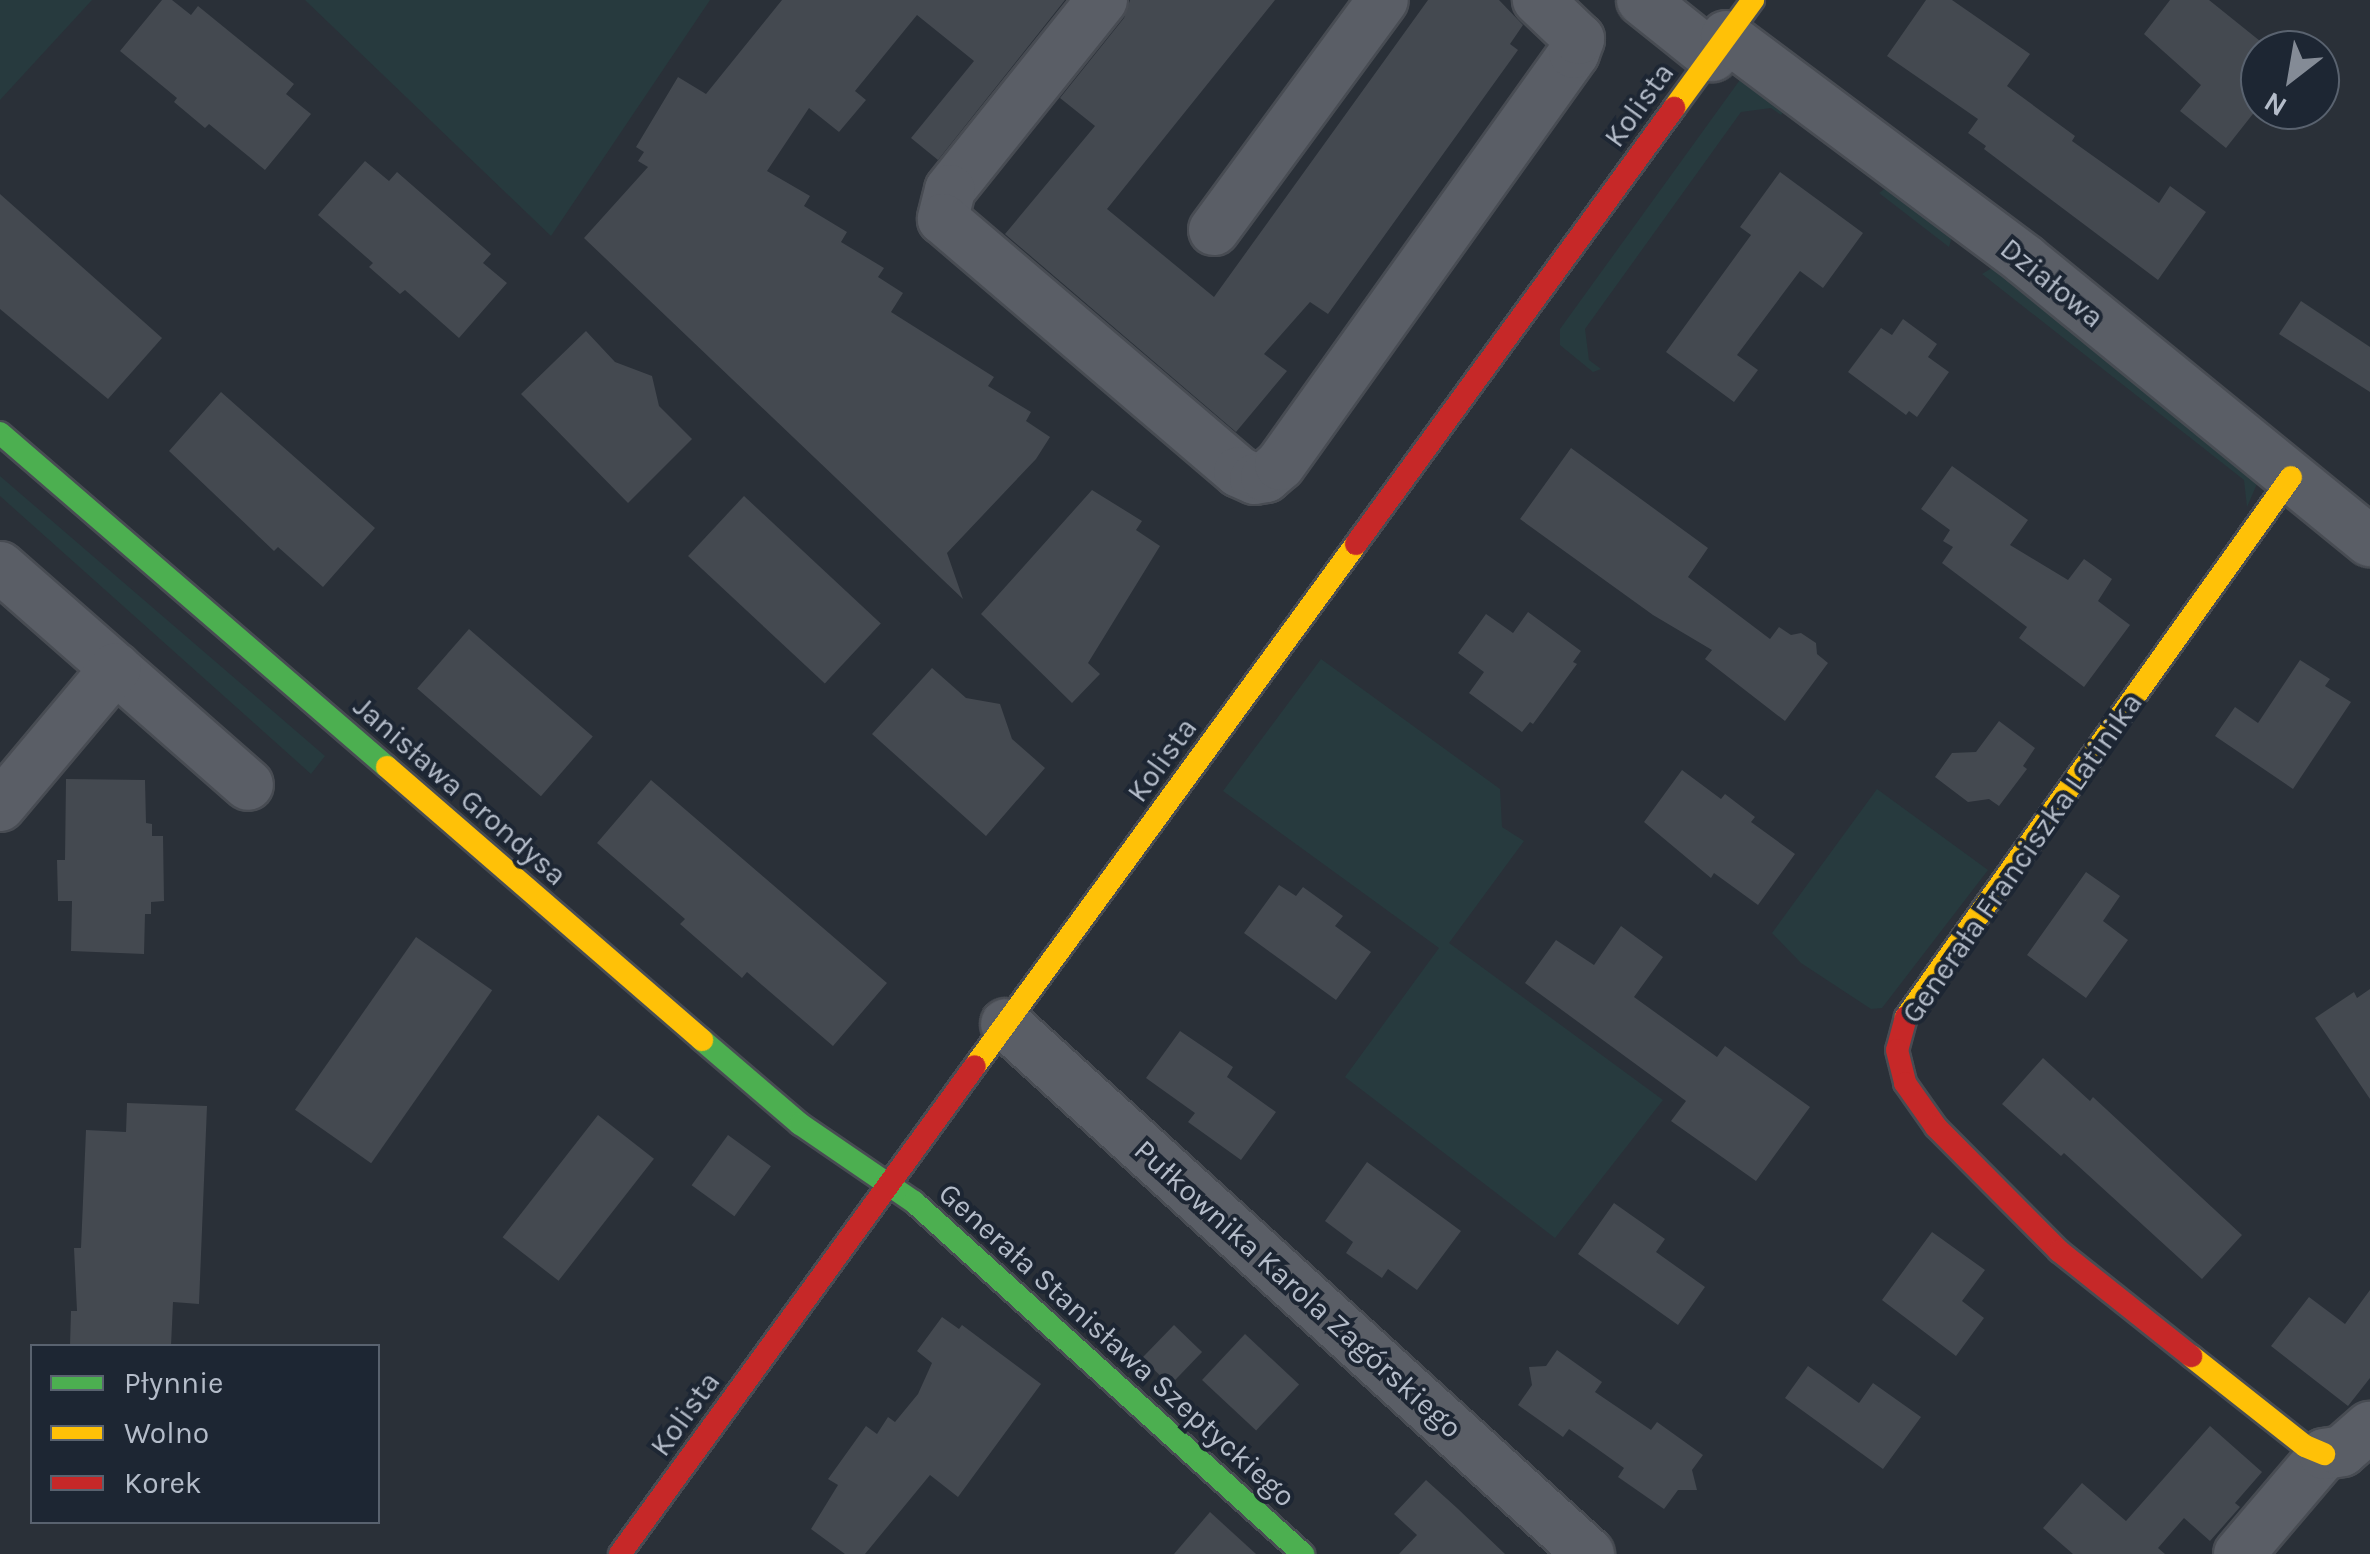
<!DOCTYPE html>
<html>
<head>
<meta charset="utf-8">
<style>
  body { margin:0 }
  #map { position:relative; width:2370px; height:1554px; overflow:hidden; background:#2a3038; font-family:Karla,sans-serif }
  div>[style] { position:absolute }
  .green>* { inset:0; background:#273a3e }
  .building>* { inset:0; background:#444950; transform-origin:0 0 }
  .roads { filter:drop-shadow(2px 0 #484c53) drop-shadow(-2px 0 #484c53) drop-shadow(0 2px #484c53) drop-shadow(0 -2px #484c53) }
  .street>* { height:50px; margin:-25px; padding:0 25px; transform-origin:25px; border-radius:25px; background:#5a5e66 }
  .fast>* { height:22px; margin:-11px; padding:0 11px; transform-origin:11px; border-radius:11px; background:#4caf50 }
  .slow>* { height:22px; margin:-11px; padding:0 11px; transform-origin:11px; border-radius:11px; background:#ffc107 }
  .jam>* { height:22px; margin:-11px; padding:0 11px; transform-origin:11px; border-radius:11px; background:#c62828 }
  span { translate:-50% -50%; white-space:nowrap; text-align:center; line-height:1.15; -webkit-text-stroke:8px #1d2633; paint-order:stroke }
  .street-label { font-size:30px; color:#b4bcc9 }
  .legend { position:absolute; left:30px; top:1344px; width:350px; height:180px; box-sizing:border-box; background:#1d2633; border:2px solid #59626f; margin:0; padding:12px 18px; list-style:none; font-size:30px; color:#b4bcc9 }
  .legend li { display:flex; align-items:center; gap:20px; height:50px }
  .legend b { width:50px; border:2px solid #59626f }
  .north { position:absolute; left:2240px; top:30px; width:100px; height:100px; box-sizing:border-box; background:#1d2633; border:2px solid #59626f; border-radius:50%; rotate:211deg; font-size:28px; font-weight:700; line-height:40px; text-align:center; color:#b4bcc9 }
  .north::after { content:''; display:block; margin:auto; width:35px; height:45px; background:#848b96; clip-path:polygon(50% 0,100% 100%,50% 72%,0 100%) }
</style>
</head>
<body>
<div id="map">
  <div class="green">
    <i style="clip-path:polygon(0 0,92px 0,0 100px)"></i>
    <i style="clip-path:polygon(305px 0,710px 0,551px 236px)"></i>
    <i style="clip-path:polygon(1742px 77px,1790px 103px,1781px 115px,1771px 108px,1741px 112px,1585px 329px,1589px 360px,1601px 369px,1593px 372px,1560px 345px,1560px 329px)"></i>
    <i style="clip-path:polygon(1894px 182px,1954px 229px,1949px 247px,1879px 193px)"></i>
    <i style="clip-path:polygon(2000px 263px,2262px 472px,2247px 507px,2244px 480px,1982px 274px)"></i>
    <i style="clip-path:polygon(0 476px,325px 756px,311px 774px,0 496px)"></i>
    <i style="clip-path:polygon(1321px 659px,1500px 789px,1502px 827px,1524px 841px,1449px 943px,1663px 1100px,1555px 1238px,1345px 1077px,1439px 948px,1223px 791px)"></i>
    <i style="clip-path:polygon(1877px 789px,1988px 870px,1882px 1008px,1871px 1009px,1801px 963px,1772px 933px)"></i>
  </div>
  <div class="building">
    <i style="clip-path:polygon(162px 0,172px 0,191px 15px,198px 6px,294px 84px,286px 94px,311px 114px,265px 170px,209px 124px,205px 128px,174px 102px,177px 98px,120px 51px)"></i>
    <i style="clip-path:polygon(782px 0,1065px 0,938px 160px,911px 138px,974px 61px,917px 15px,855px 91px,866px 100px,839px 132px,809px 108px,767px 171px,810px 196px,804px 206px,847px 232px,841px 242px,884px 268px,878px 277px,903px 293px,891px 312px,994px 377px,988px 386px,1031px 412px,1026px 421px,1050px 437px,1036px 459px,947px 553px,963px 599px,584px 238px,648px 167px,638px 161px,644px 152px,636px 147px,678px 77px,706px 94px)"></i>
    <i style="clip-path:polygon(1130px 0,1275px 0,1107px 209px,1214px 297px,1428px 0,1499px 0,1523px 25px,1510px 44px,1518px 50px,1328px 314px,1310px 302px,1264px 354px,1287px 371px,1236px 432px,1005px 234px,1095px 126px,1060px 98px,1124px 18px)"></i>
    <i style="clip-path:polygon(1926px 0,1952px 0,2030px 54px,2007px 86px,2075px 136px,2072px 141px,2159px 203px,2170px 186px,2206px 212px,2158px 280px,1984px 149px,1986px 146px,1968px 133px,1978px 119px,1887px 56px)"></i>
    <i style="clip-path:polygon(2170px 0,2209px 0,2260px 41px,2260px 105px,2226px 148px,2180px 111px,2201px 85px,2144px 34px)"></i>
    <i style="clip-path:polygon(365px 161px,389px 181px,397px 172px,491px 254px,483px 263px,507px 283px,459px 338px,405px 290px,400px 294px,369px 267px,373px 263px,318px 215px)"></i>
    <i style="clip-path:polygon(1780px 172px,1863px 233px,1823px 288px,1800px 271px,1737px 355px,1758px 370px,1734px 402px,1666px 352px,1751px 235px,1740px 227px)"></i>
    <i style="clip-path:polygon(0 194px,162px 338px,108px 399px,0 309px)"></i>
    <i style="clip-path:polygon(2301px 301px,2370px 347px,2370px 392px,2279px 334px)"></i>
    <i style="clip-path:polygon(1903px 319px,1937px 344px,1928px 357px,1949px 372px,1917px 417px,1909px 411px,1906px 415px,1848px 372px,1881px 328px,1892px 335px)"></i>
    <i style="clip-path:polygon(586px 331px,615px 362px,652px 376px,659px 406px,692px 439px,628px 503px,521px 394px)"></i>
    <i style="clip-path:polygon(221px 392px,375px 528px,323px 587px,278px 547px,274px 551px,169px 451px)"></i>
    <i style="clip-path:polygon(1571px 448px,1708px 548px,1688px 577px,1770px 639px,1779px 627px,1791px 635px,1801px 633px,1816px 643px,1817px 654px,1828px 663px,1785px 721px,1705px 659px,1712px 650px,1653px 615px,1520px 519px)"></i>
    <i style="clip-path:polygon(1952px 466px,2028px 520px,2010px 545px,2068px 580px,2084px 559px,2112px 579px,2098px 601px,2130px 625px,2084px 687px,2019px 638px,2027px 627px,1942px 563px,1953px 547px,1943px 541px,1950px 530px,1921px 509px)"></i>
    <i style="clip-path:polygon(1092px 490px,1142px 521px,1136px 530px,1160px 546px,1088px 663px,1100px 674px,1072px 703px,981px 614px)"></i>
    <i style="left:744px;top:496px;width:187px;height:82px;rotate:43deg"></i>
    <i style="clip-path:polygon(1528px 612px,1581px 651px,1573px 662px,1577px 664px,1533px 724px,1530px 722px,1522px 732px,1469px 693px,1484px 672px,1458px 653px,1486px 614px,1513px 633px)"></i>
    <i style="left:469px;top:629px;width:164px;height:79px;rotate:41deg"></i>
    <i style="clip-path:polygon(2300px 660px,2330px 679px,2325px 686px,2351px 702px,2293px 789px,2215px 736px,2235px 707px,2258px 723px)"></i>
    <i style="clip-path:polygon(932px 668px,966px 698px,1000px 704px,1012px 739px,1045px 768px,986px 836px,872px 734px)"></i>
    <i style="clip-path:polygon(1999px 721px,2035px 748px,2023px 766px,2027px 769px,1999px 806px,1989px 799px,1968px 802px,1935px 777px,1952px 753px,1976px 752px)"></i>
    <i style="clip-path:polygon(1682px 770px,1721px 799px,1725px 794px,1755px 817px,1751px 822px,1795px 854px,1758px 905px,1714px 873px,1711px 878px,1644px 822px)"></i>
    <i style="clip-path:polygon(66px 779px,145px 780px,146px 823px,152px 824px,152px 836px,163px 836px,164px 901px,151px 902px,151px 914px,145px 914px,144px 954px,71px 951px,72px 901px,58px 901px,57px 860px,65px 860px)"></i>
    <i style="clip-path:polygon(651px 780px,887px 983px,833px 1046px,747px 972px,742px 978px,680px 924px,685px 919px,597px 843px)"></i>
    <i style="clip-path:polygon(2086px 872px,2120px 896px,2103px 921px,2128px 940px,2086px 998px,2027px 955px)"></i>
    <i style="clip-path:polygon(1279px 885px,1296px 896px,1303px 887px,1343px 916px,1335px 926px,1371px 952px,1336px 1000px,1244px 933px)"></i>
    <i style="clip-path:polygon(1621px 926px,1663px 957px,1634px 997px,1717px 1057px,1725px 1046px,1810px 1107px,1756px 1181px,1671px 1121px,1686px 1101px,1525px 983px,1556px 940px,1594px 965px)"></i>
    <i style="left:416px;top:937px;width:93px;height:211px;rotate:35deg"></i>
    <i style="clip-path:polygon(2370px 989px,2370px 1099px,2315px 1018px,2354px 992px,2357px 998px)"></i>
    <i style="clip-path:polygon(1180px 1031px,1233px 1067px,1227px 1077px,1276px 1112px,1241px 1160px,1188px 1122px,1195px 1113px,1146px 1078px)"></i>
    <i style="clip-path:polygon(2043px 1058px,2090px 1101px,2093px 1097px,2242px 1235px,2202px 1279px,2064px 1153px,2061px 1156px,2002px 1104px)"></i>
    <i style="clip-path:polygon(127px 1103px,207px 1106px,199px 1304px,173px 1302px,171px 1346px,70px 1346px,71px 1311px,77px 1311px,74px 1248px,81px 1248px,86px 1130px,126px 1132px)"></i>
    <i style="left:598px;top:1115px;width:71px;height:155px;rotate:38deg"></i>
    <i style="left:728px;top:1135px;width:53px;height:62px;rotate:36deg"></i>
    <i style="clip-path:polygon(1367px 1162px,1461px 1231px,1417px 1290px,1388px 1269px,1382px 1278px,1346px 1253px,1353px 1242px,1325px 1221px)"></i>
    <i style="clip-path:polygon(1614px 1203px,1665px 1239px,1656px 1252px,1705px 1287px,1678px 1325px,1578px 1254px)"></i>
    <i style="clip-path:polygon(1932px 1232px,1985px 1270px,1962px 1301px,1984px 1318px,1956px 1356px,1882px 1300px)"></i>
    <i style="clip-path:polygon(2370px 1290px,2370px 1378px,2348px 1406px,2271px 1346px,2309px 1297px,2345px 1324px)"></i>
    <i style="clip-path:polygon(942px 1317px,959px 1329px,962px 1325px,1041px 1384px,958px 1497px,930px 1475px,865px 1554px,845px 1554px,811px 1529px,838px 1485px,828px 1479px,866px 1426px,877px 1434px,888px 1417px,895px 1422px,918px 1394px,932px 1363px,917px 1351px)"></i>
    <i style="left:1174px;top:1325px;width:39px;height:46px;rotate:44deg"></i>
    <i style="left:1245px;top:1334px;width:74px;height:63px;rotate:43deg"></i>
    <i style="clip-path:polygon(1557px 1350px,1602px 1382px,1595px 1392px,1651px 1430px,1657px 1422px,1703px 1455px,1692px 1470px,1697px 1490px,1678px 1490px,1664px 1509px,1618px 1477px,1624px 1468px,1596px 1448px,1569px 1429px,1563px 1437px,1518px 1405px,1532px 1385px,1529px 1367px,1546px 1366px)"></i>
    <i style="clip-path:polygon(1808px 1366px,1859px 1403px,1873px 1383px,1921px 1417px,1883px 1469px,1785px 1398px)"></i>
    <i style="clip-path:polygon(2210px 1426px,2262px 1472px,2235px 1503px,2240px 1507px,2210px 1541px,2184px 1518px,2158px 1548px,2165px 1554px,2073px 1554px,2043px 1528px,2082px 1483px,2126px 1521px)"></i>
    <i style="clip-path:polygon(1426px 1480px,1457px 1508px,1505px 1554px,1399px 1554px,1417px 1535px,1394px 1514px)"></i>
    <i style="clip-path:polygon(1210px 1512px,1256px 1554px,1174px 1554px)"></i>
  </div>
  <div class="roads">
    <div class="street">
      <i style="left:1102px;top:0;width:243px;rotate:128.7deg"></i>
      <i style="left:950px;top:190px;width:30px;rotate:104deg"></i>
      <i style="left:943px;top:219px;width:389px;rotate:40.5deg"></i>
      <i style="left:1239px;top:472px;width:17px;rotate:24deg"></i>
      <i style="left:1255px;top:479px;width:11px;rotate:-10deg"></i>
      <i style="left:1266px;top:477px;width:18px;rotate:-41deg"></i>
      <i style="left:1280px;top:465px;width:506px;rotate:-54.49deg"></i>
      <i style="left:1574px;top:53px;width:15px;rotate:-70deg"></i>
      <i style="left:1579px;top:39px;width:57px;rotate:-136.4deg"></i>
      <i style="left:1642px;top:0;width:90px;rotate:38.7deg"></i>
      <i style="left:1726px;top:36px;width:374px;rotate:36.8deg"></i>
      <i style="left:2025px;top:260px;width:445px;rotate:39.2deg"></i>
      <i style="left:1214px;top:230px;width:285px;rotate:-53.7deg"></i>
      <i style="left:0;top:567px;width:330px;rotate:41.3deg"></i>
      <i style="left:0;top:806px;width:180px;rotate:-50deg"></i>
      <i style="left:1006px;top:1024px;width:788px;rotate:42.27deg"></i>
      <i style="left:2239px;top:1554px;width:131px;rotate:-49.6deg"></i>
      <i style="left:2324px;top:1454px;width:18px;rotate:-9deg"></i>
      <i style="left:2342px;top:1451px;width:37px;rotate:-41deg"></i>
    </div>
    <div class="fast">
      <i style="left:0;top:433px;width:511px;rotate:40.8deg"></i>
      <i style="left:702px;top:1040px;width:129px;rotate:40.6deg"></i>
      <i style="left:800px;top:1124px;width:138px;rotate:34.4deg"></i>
      <i style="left:914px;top:1202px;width:525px;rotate:42.14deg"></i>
    </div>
    <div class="slow">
      <i style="left:1674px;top:108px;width:134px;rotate:-53.8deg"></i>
      <i style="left:387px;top:767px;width:417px;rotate:40.9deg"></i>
      <i style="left:1906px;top:1017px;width:663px;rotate:-54.51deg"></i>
      <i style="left:975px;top:1066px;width:646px;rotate:-53.87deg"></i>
      <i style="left:2191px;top:1356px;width:145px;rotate:38.3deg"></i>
      <i style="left:2305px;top:1446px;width:21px;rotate:23deg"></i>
    </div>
    <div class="jam">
      <i style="left:1356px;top:544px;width:540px;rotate:-53.89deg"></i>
      <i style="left:1906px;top:1017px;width:34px;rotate:105deg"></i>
      <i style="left:1897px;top:1050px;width:34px;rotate:76deg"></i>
      <i style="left:1905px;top:1083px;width:54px;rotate:54.8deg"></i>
      <i style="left:1936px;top:1127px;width:175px;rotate:45.2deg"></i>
      <i style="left:2059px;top:1251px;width:169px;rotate:38.5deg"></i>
      <i style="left:620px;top:1554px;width:603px;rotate:-53.97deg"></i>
    </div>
  </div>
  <div class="street-label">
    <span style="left:1639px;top:105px;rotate:-54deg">Kolista</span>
    <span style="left:2052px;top:283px;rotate:39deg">Działowa</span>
    <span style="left:1162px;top:760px;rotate:-54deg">Kolista</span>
    <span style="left:460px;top:791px;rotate:41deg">Janisława Grondysa</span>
    <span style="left:2022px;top:858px;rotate:-55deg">Generała Franciszka Latinika</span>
    <span style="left:1298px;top:1289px;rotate:42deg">Pułkownika Karola Zagórskiego</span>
    <span style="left:1117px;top:1345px;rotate:42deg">Generała Stanisława Szeptyckiego</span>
    <span style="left:685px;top:1414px;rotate:-54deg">Kolista</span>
  </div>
  <ul class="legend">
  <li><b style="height:12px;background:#4caf50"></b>Płynnie</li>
  <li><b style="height:12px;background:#ffc107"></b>Wolno</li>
  <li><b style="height:12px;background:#c62828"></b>Korek</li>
  </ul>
  <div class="north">N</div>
</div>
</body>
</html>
